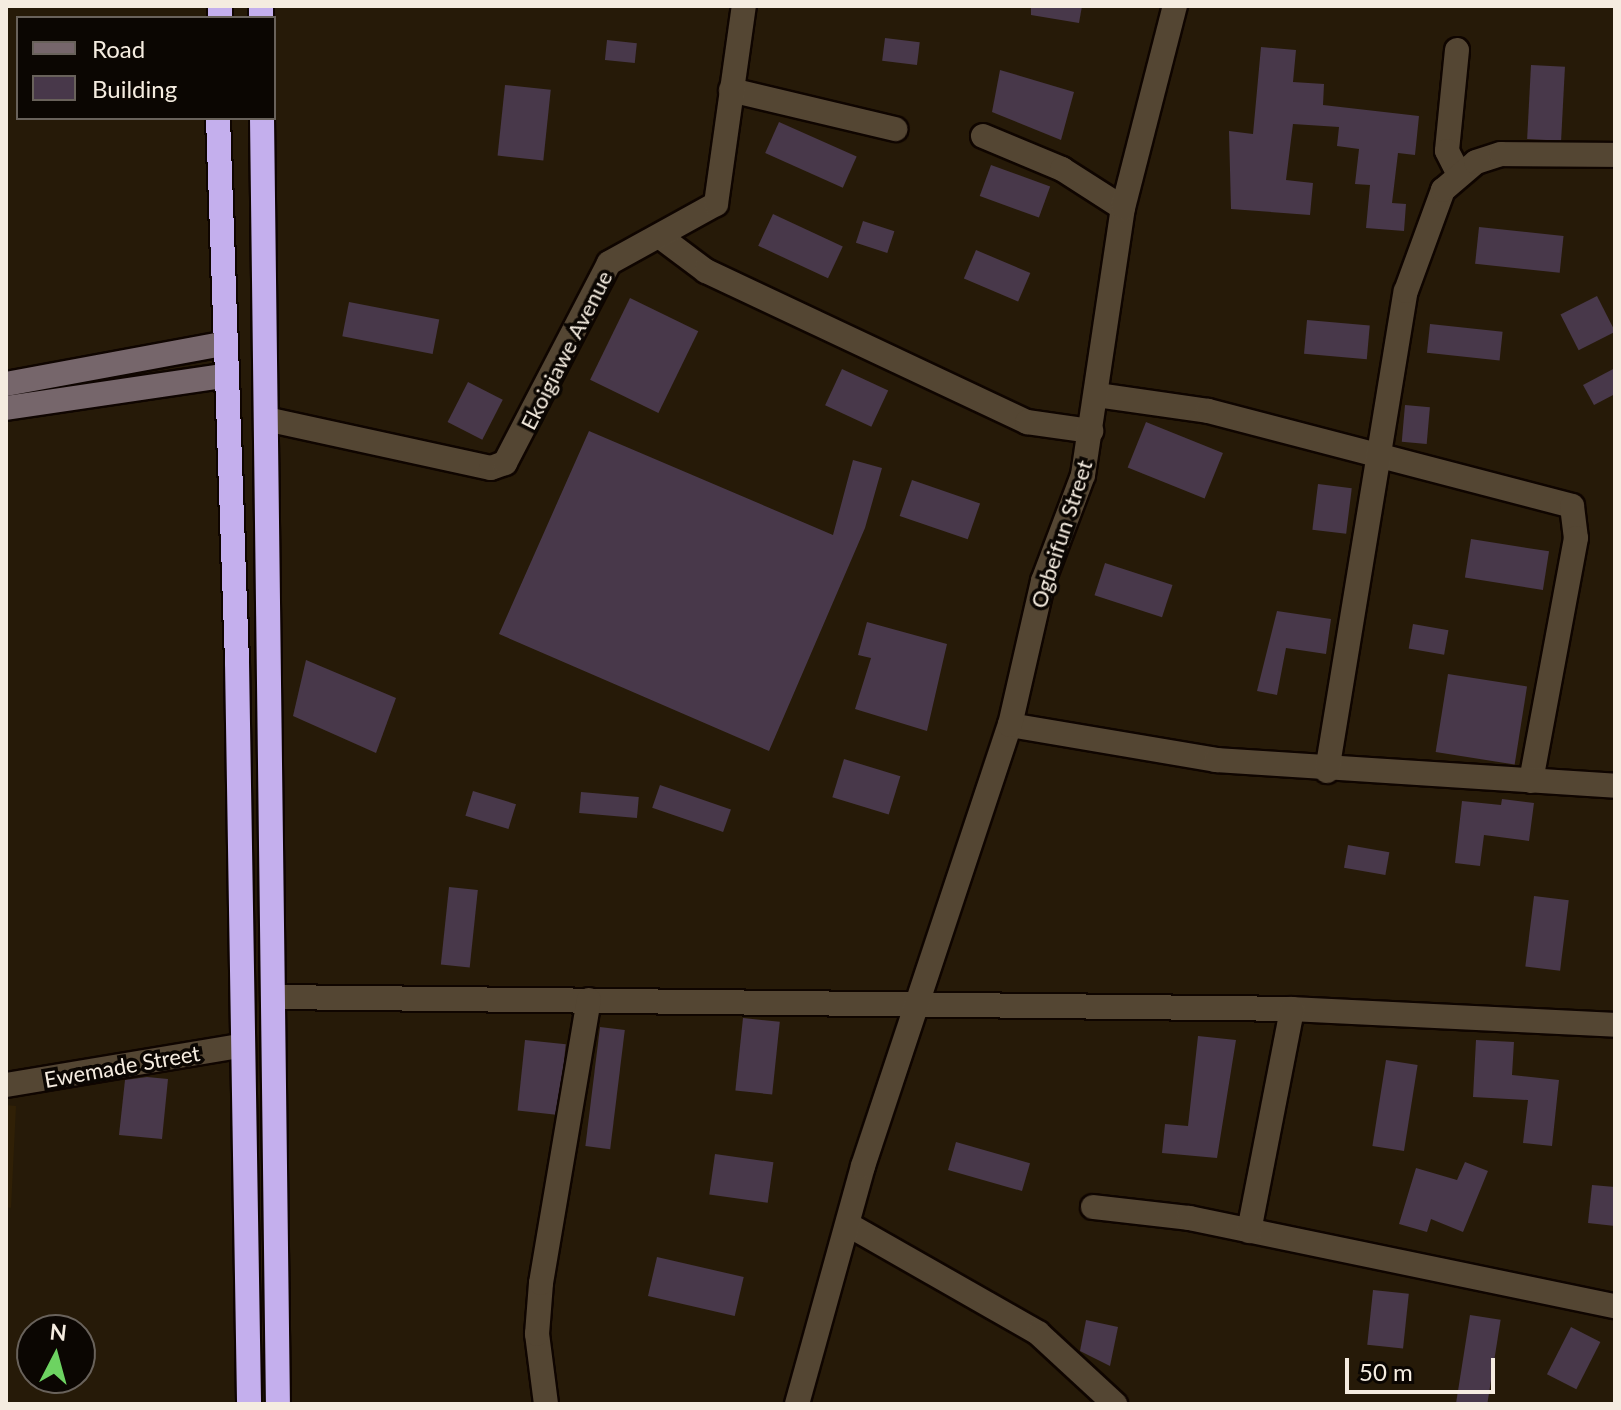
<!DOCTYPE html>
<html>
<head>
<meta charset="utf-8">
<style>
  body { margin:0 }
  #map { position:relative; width:1621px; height:1410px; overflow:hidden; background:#261a08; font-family:Lato,sans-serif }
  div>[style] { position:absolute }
  .built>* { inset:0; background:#302006 }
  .building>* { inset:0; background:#48384a; transform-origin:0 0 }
  .roads { filter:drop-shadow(2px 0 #0f0500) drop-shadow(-2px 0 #0f0500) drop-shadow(0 2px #0f0500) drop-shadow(0 -2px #0f0500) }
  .street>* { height:24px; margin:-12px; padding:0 12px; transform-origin:12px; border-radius:12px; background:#544633 }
  .secondary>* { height:24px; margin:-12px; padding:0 12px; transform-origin:12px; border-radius:12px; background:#76666b }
  .highway>* { height:24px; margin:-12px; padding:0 12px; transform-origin:12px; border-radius:12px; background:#c4afed }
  span { translate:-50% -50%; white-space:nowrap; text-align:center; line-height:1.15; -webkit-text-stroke:7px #0b0602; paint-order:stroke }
  .street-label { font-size:22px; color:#f5ece0 }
  .frame { position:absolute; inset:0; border:8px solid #f5ece0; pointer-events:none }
  .legend { position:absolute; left:16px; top:16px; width:260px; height:104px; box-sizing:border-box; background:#0b0602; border:2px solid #69625b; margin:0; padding:10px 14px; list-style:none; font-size:24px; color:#f5ece0 }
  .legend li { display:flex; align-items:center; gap:16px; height:40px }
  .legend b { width:40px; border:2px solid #69625b }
  .north { position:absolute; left:16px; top:1314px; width:80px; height:80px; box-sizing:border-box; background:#0b0602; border:2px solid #69625b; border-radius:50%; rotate:6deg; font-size:22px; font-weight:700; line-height:32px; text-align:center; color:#f5ece0 }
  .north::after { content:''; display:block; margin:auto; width:28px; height:36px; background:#6dd361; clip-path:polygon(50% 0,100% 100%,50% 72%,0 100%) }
  .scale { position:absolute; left:1345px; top:1358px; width:150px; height:36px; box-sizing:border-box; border:4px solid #f5ece0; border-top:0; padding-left:10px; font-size:24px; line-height:28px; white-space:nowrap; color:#f5ece0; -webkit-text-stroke:6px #0b0602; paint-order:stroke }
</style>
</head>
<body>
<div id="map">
  <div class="built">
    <i style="clip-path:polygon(6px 1105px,16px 1106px,11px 1208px,6px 1207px)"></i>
  </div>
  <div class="building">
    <i style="clip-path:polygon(1031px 6px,1082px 6px,1079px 23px,1031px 15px)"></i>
    <i style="left:885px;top:38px;width:35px;height:23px;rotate:7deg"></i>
    <i style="left:607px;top:40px;width:30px;height:20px;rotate:6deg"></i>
    <i style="clip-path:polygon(1261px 47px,1296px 50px,1293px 82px,1324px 84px,1323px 105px,1419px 116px,1415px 155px,1398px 153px,1392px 203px,1406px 204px,1404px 231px,1366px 228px,1370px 185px,1355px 184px,1359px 149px,1337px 146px,1339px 127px,1293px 124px,1286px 180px,1313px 183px,1310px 215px,1231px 209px,1229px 131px,1253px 134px)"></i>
    <i style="left:1531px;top:65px;width:34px;height:74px;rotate:3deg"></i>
    <i style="clip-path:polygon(1000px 70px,1074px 92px,1061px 140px,992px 112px)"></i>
    <i style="left:505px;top:85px;width:46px;height:71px;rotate:6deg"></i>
    <i style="left:779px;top:122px;width:85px;height:34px;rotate:24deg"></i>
    <i style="left:991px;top:165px;width:63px;height:33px;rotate:20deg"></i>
    <i style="left:773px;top:214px;width:77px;height:35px;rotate:25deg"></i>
    <i style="left:863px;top:221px;width:33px;height:23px;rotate:18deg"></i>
    <i style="left:1479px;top:227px;width:85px;height:37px;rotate:6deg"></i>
    <i style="left:976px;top:250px;width:59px;height:31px;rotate:23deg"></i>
    <i style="left:1597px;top:296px;width:40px;height:41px;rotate:63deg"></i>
    <i style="left:630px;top:298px;width:76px;height:91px;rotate:26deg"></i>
    <i style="left:349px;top:302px;width:92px;height:35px;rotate:11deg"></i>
    <i style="left:1307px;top:320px;width:63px;height:34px;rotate:5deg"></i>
    <i style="left:1430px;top:324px;width:73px;height:29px;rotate:6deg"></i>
    <i style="clip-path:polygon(1615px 368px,1615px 394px,1594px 405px,1583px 385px)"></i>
    <i style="left:842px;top:369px;width:51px;height:40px;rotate:25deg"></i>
    <i style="left:468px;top:382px;width:39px;height:45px;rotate:27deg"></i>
    <i style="left:1405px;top:405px;width:25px;height:37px;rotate:5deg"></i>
    <i style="left:1146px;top:422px;width:83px;height:49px;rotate:22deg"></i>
    <i style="clip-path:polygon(589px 431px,833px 535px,853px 460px,882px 468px,865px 528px,769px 751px,499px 634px)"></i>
    <i style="left:912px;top:480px;width:72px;height:38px;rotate:19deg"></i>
    <i style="left:1318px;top:484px;width:34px;height:46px;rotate:7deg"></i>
    <i style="left:1471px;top:539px;width:79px;height:39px;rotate:9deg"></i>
    <i style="left:1105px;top:563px;width:71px;height:34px;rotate:18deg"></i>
    <i style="clip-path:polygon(1277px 611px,1331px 619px,1326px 654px,1286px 648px,1277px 695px,1257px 691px)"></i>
    <i style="clip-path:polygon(867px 622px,947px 644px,927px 731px,855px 709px,871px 658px,858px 655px)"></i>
    <i style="left:1413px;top:624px;width:36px;height:25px;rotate:10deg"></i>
    <i style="clip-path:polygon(306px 660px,396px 698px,376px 753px,293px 716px)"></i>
    <i style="left:1448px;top:674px;width:80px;height:79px;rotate:9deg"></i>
    <i style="left:844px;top:759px;width:59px;height:40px;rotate:17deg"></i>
    <i style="left:660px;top:785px;width:75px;height:24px;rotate:19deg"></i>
    <i style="left:473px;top:791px;width:45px;height:26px;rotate:17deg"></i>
    <i style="left:581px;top:792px;width:58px;height:21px;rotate:5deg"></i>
    <i style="clip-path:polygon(1502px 799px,1534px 803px,1529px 841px,1484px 835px,1480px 866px,1455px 863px,1462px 801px,1501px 805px)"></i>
    <i style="left:1348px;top:845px;width:42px;height:23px;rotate:10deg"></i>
    <i style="left:449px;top:887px;width:29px;height:78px;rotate:6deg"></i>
    <i style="left:1534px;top:896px;width:35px;height:71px;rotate:7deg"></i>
    <i style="left:743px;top:1018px;width:37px;height:73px;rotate:6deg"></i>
    <i style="left:600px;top:1027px;width:25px;height:120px;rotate:7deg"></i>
    <i style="clip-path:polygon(1198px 1036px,1236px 1040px,1217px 1158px,1162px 1153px,1165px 1124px,1188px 1126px)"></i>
    <i style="left:525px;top:1040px;width:41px;height:71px;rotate:6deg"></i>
    <i style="clip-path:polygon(1476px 1040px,1514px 1042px,1512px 1075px,1559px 1080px,1552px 1146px,1523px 1143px,1528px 1100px,1473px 1097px)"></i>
    <i style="left:1386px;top:1060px;width:32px;height:87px;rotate:9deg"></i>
    <i style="clip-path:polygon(147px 1077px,168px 1079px,162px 1139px,119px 1135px,125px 1080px)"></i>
    <i style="left:956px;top:1142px;width:77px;height:29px;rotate:16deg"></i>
    <i style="left:715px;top:1154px;width:59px;height:41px;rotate:8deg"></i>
    <i style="clip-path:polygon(1465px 1162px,1488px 1171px,1463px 1232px,1431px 1219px,1427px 1232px,1399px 1224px,1416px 1168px,1457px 1180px)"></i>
    <i style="clip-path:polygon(1592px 1185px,1615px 1187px,1615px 1226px,1588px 1223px)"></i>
    <i style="left:657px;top:1257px;width:89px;height:40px;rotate:13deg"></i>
    <i style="left:1373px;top:1290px;width:36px;height:55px;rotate:6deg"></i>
    <i style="left:1470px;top:1315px;width:31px;height:90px;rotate:9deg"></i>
    <i style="clip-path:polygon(1086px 1320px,1118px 1327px,1110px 1366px,1080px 1351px)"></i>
    <i style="left:1571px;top:1327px;width:33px;height:53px;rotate:27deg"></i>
  </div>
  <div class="roads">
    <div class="street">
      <i style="left:1457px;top:50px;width:101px;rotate:95.7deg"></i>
      <i style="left:1447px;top:151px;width:25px;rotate:63deg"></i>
      <i style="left:731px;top:90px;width:169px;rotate:13.4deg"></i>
      <i style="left:983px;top:136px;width:86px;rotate:22.7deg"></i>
      <i style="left:1062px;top:169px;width:72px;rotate:32.6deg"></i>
      <i style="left:662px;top:238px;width:55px;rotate:36.9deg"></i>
      <i style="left:706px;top:271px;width:355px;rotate:25.2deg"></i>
      <i style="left:1027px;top:422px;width:65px;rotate:8deg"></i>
      <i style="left:1097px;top:395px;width:112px;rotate:8.2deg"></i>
      <i style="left:1208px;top:411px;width:376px;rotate:14.6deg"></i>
      <i style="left:1572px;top:506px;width:32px;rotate:83deg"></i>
      <i style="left:1576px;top:538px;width:247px;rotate:100.5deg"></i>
      <i style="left:266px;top:419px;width:230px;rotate:12.3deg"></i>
      <i style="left:491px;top:468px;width:15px;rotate:-20deg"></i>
      <i style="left:505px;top:463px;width:225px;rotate:-62.5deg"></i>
      <i style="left:609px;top:263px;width:122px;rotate:-28.9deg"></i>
      <i style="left:716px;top:204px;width:200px;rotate:-82deg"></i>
      <i style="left:1010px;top:725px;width:209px;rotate:9.6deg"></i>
      <i style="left:1216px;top:760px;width:400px;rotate:3.7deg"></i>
      <i style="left:1327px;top:771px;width:486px;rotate:-80.7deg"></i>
      <i style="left:1406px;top:291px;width:108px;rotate:-69.9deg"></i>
      <i style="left:1443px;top:190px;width:43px;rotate:-40.3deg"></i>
      <i style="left:1476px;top:162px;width:26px;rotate:-18deg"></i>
      <i style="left:1501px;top:154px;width:114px;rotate:0.5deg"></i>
      <i style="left:273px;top:997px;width:1019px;rotate:0.67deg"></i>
      <i style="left:1292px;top:1009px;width:323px;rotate:2.8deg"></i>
      <i style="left:6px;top:1085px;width:235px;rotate:-9.5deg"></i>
      <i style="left:1093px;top:1207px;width:97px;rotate:6.5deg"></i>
      <i style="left:1189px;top:1218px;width:435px;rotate:11.7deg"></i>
      <i style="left:849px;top:1225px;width:218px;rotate:29.7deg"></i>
      <i style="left:1038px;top:1333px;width:105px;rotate:42.7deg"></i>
      <i style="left:1249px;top:1231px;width:226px;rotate:-79deg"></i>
      <i style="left:546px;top:1404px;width:71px;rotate:-97.3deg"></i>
      <i style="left:537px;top:1334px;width:51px;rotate:-85.5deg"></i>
      <i style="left:541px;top:1283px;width:287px;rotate:-80.4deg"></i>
      <i style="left:797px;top:1404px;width:247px;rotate:-74.5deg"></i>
      <i style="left:863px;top:1166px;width:465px;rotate:-71.6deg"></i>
      <i style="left:1010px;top:725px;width:148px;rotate:-77.1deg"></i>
      <i style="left:1043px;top:581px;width:113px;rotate:-69.3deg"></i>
      <i style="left:1083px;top:475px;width:270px;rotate:-81.5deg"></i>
      <i style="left:1123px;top:208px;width:209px;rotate:-75.6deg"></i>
    </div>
    <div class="secondary">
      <i style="left:6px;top:384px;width:219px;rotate:-10.5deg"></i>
      <i style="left:6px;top:408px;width:218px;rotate:-8.4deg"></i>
    </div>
    <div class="highway">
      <i style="left:261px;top:6px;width:12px;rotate:90deg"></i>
      <i style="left:220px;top:18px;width:12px;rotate:-90deg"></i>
      <i style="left:218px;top:118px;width:544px;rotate:88deg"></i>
      <i style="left:237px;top:662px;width:742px;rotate:89.07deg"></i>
      <i style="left:262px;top:118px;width:1286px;rotate:89.29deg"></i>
    </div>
  </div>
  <div class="street-label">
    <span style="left:566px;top:350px;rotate:-63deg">Ekoigiawe Avenue</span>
    <span style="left:1061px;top:534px;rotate:-72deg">Ogbeifun Street</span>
    <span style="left:122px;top:1066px;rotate:-10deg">Ewemade Street</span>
  </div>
  <div class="frame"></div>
  <ul class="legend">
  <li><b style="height:10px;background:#76666b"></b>Road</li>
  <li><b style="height:22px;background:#48384a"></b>Building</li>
  </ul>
  <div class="north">N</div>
  <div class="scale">50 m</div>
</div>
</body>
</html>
